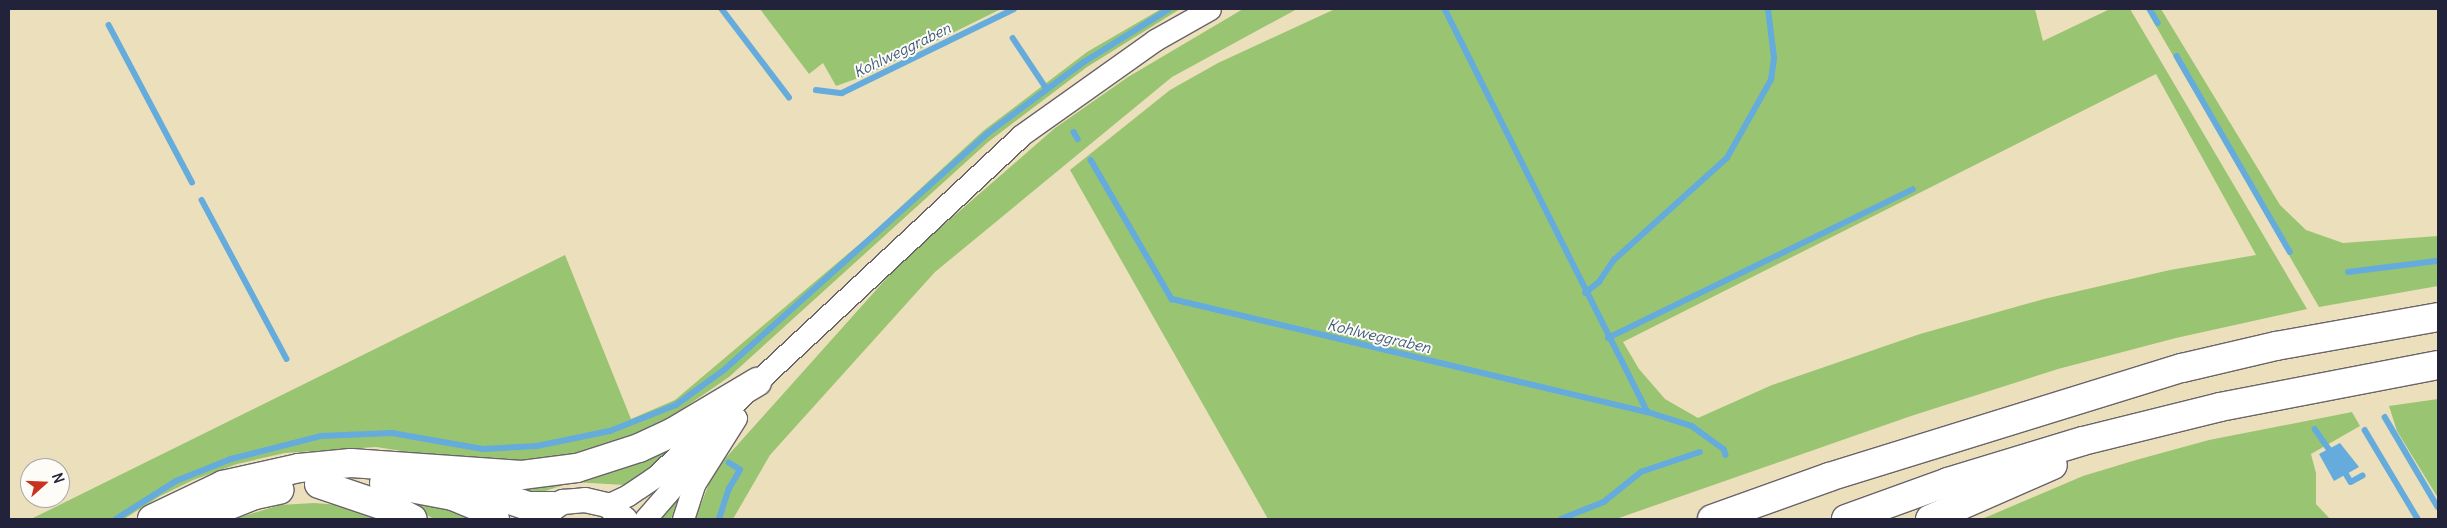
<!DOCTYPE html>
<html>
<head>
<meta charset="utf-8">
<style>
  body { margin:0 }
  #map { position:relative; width:2447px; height:528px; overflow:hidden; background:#ecdfbc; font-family:Delius,sans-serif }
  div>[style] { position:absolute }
  .green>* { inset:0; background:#99c573 }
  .water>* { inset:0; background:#65abdb }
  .stream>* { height:5.5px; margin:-2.75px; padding:0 2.75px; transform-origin:2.75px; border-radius:2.75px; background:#65abdb }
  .roads { filter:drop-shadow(1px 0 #696468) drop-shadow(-1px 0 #696468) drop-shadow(0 1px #696468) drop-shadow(0 -1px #696468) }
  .secondary>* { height:21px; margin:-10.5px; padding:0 10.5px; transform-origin:10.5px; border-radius:10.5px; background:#fff }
  .primary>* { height:24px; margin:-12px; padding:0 12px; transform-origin:12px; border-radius:12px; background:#fff }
  .motorway>* { height:28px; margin:-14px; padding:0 14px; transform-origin:14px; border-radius:14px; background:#fff }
  span { translate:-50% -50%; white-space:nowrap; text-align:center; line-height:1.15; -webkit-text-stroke:4px #fdfcf7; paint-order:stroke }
  .water-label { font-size:15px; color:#3d597b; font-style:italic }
  .frame { position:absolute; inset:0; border:10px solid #22223b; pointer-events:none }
  .north { position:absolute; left:20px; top:458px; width:50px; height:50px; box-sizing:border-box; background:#fdfcf7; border:1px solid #a5a5ac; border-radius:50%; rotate:70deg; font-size:14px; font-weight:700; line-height:20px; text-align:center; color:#22223b }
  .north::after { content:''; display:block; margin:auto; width:18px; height:22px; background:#c8321e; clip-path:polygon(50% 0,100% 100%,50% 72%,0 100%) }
</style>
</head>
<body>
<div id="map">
  <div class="green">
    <i style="clip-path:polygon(760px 9px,1001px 9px,867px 75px,836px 86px,823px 63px,809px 74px)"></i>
    <i style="clip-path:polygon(1161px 9px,1180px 9px,1087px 67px,988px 142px,729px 377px,659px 425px,612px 444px,567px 456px,518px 462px,459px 460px,376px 447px,285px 453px,237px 464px,193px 480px,160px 496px,124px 519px,31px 519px,565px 255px,631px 419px,675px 400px,869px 236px,983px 131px,1087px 52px)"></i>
    <i style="clip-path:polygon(1243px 9px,1297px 9px,1172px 77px,935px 272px,770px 455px,733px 519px,695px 519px,714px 471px,902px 261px,1055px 128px,1128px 77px)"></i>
    <i style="clip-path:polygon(evenodd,1335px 9px,2035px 9px,2043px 41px,2110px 9px,2130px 9px,2307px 309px,2176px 338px,2058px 369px,1911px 416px,1616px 519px,1268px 519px,1070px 170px,1170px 90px,1218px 63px,1335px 9px,2156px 74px,2256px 255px,2170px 270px,2044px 299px,1920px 334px,1772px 385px,1698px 418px,1665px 399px,1639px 369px,1623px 342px,2156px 74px)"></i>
    <i style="clip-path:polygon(2146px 9px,2161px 9px,2280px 205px,2306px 230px,2343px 243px,2438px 236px,2438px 286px,2319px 307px)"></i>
    <i style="clip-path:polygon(2438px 399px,2438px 498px,2397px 431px,2389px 406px)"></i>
    <i style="clip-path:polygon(2352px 412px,2360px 426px,2311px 454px,2316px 473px,2316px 504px,2330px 519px,1982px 519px,2083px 476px,2136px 460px,2209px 440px)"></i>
    <i style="clip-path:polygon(673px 443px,679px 447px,625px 485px,573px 482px,536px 494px,489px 484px)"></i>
    <i style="clip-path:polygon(681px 491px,671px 519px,658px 519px)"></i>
    <i style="clip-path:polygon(402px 493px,485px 519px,434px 519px,406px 503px)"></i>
    <i style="clip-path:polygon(314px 503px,341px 505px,386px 519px,234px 519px,280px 505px)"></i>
  </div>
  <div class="water">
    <i style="clip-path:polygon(2340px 443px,2359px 467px,2334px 481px,2319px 454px)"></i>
  </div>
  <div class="stream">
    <i style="left:722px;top:9px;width:111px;rotate:52.7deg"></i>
    <i style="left:1445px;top:9px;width:451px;rotate:63.3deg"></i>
    <i style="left:2150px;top:9px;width:16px;rotate:60deg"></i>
    <i style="left:109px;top:25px;width:178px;rotate:62.1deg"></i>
    <i style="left:1013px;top:38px;width:58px;rotate:56.3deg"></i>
    <i style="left:2177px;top:56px;width:226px;rotate:60deg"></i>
    <i style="left:816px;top:90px;width:26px;rotate:7deg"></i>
    <i style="left:842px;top:93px;width:191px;rotate:-26deg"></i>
    <i style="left:1074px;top:132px;width:8px;rotate:60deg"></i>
    <i style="left:1091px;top:160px;width:161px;rotate:59.8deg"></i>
    <i style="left:1172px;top:299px;width:489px;rotate:13.4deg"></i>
    <i style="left:1648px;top:412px;width:46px;rotate:17.7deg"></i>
    <i style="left:1692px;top:426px;width:39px;rotate:36deg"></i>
    <i style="left:1724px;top:449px;width:6px;rotate:72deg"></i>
    <i style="left:202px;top:200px;width:180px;rotate:61.9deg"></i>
    <i style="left:2348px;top:272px;width:91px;rotate:-7deg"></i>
    <i style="left:1585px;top:293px;width:18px;rotate:-38deg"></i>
    <i style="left:1599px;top:282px;width:27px;rotate:-56deg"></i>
    <i style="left:1614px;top:260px;width:152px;rotate:-42.1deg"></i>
    <i style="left:1727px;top:158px;width:90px;rotate:-60.6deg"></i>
    <i style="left:1771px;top:80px;width:22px;rotate:-82deg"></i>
    <i style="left:1774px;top:58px;width:49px;rotate:-97deg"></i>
    <i style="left:1608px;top:338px;width:339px;rotate:-26deg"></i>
    <i style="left:2385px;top:417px;width:104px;rotate:59.5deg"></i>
    <i style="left:2315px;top:429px;width:29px;rotate:55deg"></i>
    <i style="left:2365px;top:430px;width:104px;rotate:59.2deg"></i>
    <i style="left:2342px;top:467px;width:17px;rotate:59deg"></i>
    <i style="left:2351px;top:482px;width:13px;rotate:-29deg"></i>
    <i style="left:116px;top:519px;width:71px;rotate:-32.3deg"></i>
    <i style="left:176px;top:481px;width:59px;rotate:-21.8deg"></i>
    <i style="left:231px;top:459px;width:93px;rotate:-14.3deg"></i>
    <i style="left:321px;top:436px;width:71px;rotate:-2.4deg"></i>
    <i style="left:392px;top:433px;width:92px;rotate:10deg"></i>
    <i style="left:483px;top:449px;width:54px;rotate:-3.2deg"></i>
    <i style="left:537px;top:446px;width:75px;rotate:-11.6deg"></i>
    <i style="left:610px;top:431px;width:71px;rotate:-21.5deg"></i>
    <i style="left:676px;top:405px;width:59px;rotate:-36.1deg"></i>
    <i style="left:724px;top:370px;width:353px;rotate:-41.9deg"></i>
    <i style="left:987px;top:134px;width:121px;rotate:-36.6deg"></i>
    <i style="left:1084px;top:62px;width:100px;rotate:-31.9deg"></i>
    <i style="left:719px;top:519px;width:32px;rotate:-72deg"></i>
    <i style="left:729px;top:489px;width:22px;rotate:-60deg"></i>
    <i style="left:740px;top:470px;width:13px;rotate:-148deg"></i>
    <i style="left:1561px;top:519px;width:46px;rotate:-21.6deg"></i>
    <i style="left:1604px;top:502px;width:48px;rotate:-39deg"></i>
    <i style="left:1641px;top:472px;width:62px;rotate:-18.7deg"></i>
  </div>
  <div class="roads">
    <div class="secondary">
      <i style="left:607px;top:505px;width:23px;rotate:-25deg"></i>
      <i style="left:628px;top:495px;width:34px;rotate:-34deg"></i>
      <i style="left:656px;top:476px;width:498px;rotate:-43deg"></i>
      <i style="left:1020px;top:136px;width:166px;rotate:-35.4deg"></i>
      <i style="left:1155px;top:40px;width:63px;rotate:-29.4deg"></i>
      <i style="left:645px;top:519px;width:105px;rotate:-48.9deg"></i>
      <i style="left:683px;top:519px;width:38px;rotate:-72deg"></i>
      <i style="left:695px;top:483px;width:77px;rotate:-57.8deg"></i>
    </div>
    <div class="primary">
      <i style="left:538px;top:518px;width:30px;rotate:-33deg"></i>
      <i style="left:563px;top:502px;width:22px;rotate:-5deg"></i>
      <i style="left:585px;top:500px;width:23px;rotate:13deg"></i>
      <i style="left:607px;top:505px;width:23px;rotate:38deg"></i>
    </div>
    <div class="motorway">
      <i style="left:384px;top:483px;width:70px;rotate:10.7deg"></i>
      <i style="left:453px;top:496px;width:28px;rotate:23deg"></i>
      <i style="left:479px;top:507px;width:20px;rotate:37deg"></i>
      <i style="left:319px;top:484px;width:78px;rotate:18.7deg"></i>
      <i style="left:393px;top:509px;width:22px;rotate:27deg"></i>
      <i style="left:462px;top:484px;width:70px;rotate:18.4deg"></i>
      <i style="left:528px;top:506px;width:25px"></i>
      <i style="left:152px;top:519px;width:79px;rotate:-25.6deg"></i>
      <i style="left:223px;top:485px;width:78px;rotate:-12.6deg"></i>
      <i style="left:299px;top:468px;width:52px;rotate:-5.5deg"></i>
      <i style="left:351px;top:463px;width:171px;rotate:4deg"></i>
      <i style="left:522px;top:475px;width:55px;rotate:-7.3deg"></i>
      <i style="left:577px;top:468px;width:65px;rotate:-17.9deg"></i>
      <i style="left:639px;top:448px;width:38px;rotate:-25deg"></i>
      <i style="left:673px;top:432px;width:98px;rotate:-30.8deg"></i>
      <i style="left:195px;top:519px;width:65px;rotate:-21.8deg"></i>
      <i style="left:255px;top:495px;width:25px;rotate:-12deg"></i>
      <i style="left:1712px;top:519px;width:124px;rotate:-19.7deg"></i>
      <i style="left:1829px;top:477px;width:369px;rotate:-17.2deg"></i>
      <i style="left:2182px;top:368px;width:97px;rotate:-13.2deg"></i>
      <i style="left:2276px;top:346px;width:165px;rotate:-10.1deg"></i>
      <i style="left:1846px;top:519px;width:109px;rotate:-19.9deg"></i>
      <i style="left:1948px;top:482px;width:141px;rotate:-16.9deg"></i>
      <i style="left:2083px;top:441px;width:141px;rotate:-13.9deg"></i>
      <i style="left:2220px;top:407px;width:222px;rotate:-10.9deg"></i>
      <i style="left:1930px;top:519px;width:134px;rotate:-23.7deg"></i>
    </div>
  </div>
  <div class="water-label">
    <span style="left:902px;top:50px;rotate:-26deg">Kohlweggraben</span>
    <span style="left:1379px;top:336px;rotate:13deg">Kohlweggraben</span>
  </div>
  <div class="frame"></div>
  <div class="north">N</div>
</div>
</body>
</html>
